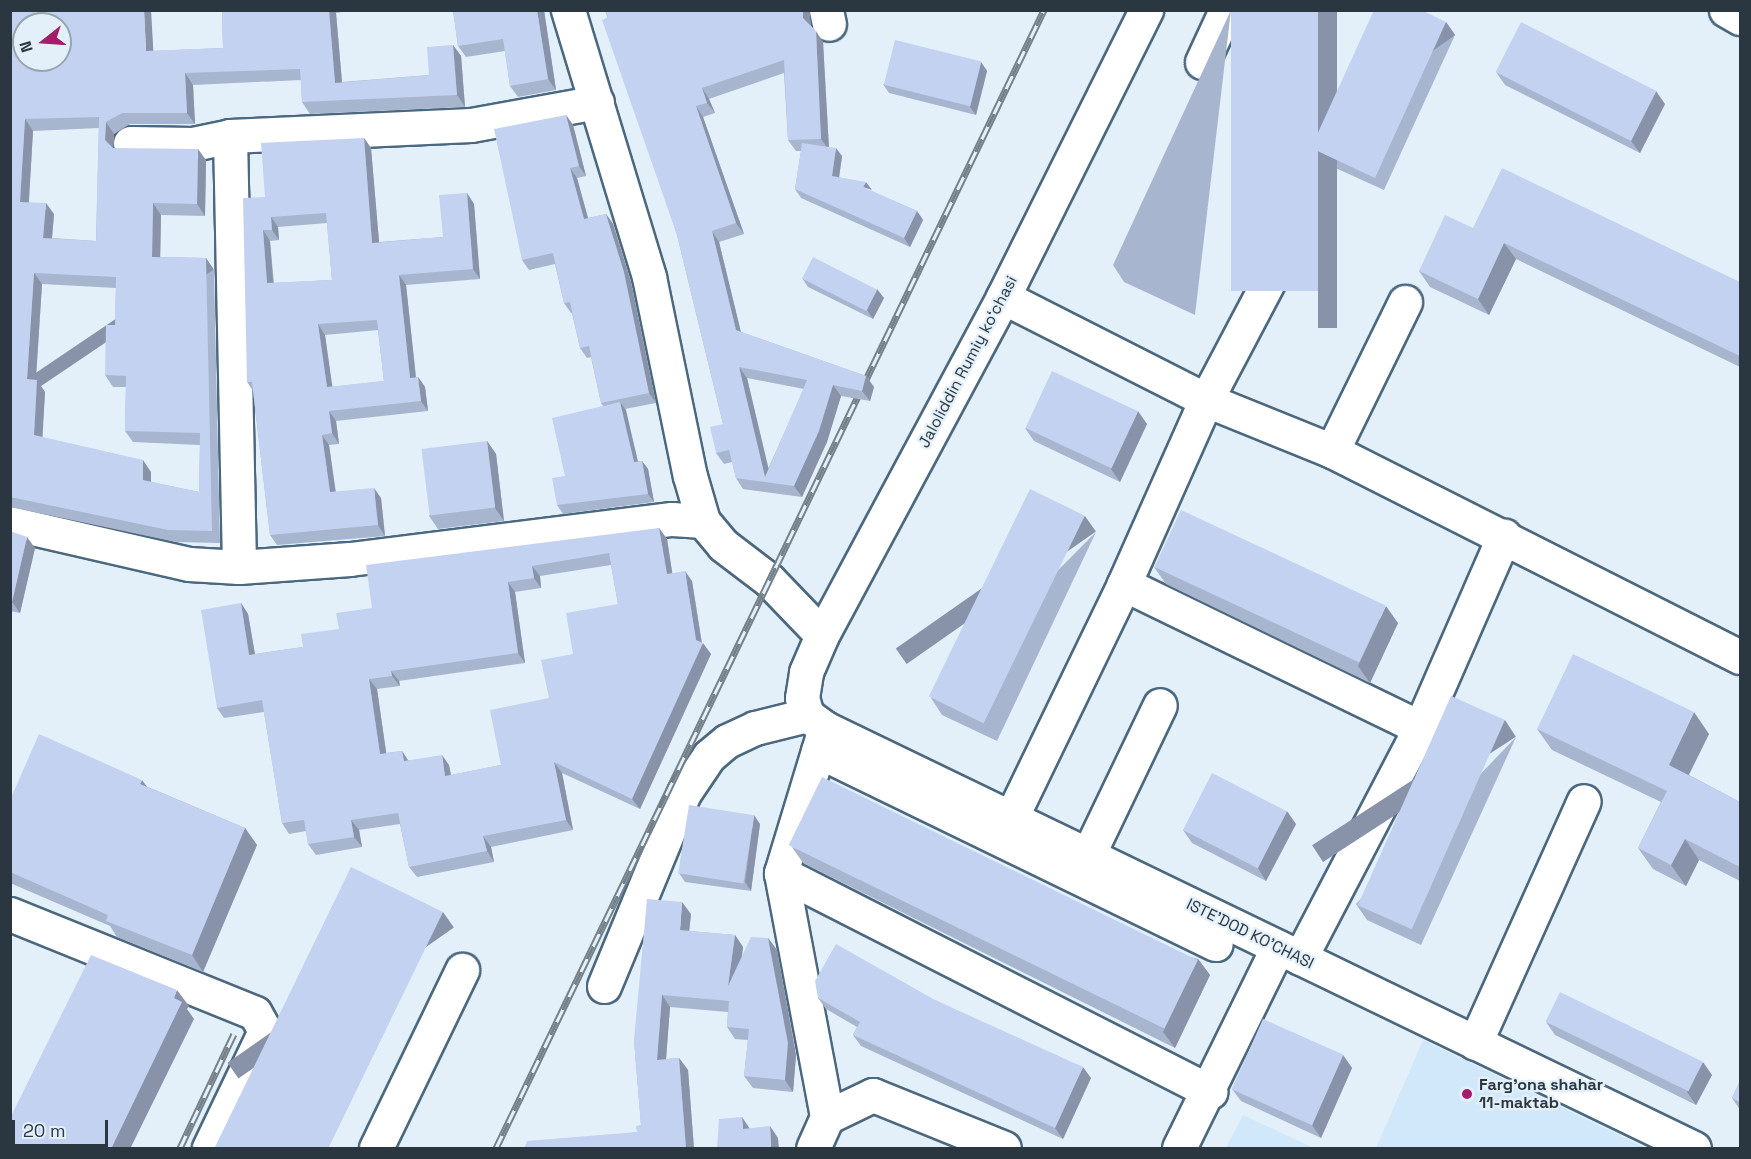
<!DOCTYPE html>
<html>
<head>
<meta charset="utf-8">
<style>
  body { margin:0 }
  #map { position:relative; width:1751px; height:1159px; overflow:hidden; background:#e3f0fa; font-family:"Space Grotesk",sans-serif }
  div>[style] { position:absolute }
  .built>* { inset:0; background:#d1e8fb }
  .roads { filter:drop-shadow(2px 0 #4b687f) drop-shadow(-2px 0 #4b687f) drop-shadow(0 2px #4b687f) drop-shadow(0 -2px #4b687f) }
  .minor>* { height:33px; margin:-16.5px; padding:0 16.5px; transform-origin:16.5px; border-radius:16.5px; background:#fff }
  .rail>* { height:7px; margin-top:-3.5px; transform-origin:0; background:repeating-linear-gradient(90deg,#e3f0fa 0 14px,#74818b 0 28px); box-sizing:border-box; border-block:2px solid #74818b }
  .wall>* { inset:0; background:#a8b5cf; transform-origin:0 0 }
  .shaded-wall>* { inset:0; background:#8893a9; transform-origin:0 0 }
  .building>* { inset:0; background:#c3d2f1; transform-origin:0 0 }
  .dots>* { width:16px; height:16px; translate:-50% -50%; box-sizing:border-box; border:3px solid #e3f0fa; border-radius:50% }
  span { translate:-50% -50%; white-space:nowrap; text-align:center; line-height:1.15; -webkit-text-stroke:4.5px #e3f0fa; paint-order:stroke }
  .street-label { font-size:16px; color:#2a3741 }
  .poi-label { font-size:16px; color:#2a3741; font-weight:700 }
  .left { translate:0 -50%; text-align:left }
  .frame { position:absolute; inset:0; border:12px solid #2a3741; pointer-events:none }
  .north { position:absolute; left:12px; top:12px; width:60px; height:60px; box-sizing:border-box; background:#e3f0fa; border:2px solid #99a6b0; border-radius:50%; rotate:253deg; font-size:16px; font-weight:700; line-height:24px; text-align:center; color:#2a3741 }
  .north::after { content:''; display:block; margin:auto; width:21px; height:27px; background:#a41d68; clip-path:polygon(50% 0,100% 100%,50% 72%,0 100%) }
  .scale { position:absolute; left:12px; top:1120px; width:96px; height:27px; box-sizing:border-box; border:3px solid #2a3741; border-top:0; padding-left:8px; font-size:18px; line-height:21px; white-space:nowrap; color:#2a3741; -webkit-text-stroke:4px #e3f0fa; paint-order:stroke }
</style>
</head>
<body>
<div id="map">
  <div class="built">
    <i style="clip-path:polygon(1423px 1040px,1646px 1148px,1376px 1148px)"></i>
    <i style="clip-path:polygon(1243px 1115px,1314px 1148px,1226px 1148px)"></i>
  </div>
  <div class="roads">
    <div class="minor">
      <i style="left:568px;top:10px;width:279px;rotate:73.1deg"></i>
      <i style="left:649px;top:277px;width:203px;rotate:78.4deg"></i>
      <i style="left:690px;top:476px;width:47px;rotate:73.9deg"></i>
      <i style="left:703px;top:521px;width:31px;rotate:50deg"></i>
      <i style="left:723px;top:545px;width:58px;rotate:37.3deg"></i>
      <i style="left:769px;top:580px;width:76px;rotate:46.1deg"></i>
      <i style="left:826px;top:10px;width:14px;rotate:78deg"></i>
      <i style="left:1726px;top:10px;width:16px;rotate:30deg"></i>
      <i style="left:1202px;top:62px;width:57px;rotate:-65.2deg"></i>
      <i style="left:230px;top:136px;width:431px;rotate:88.8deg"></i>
      <i style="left:130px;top:143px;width:63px;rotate:0.9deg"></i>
      <i style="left:193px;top:144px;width:38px;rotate:-12deg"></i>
      <i style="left:230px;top:136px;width:241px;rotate:-2.6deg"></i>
      <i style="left:471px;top:125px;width:128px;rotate:-10.3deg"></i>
      <i style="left:1003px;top:297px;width:228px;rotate:26.9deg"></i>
      <i style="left:1206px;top:400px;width:136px;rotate:22deg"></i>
      <i style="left:1332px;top:451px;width:457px;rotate:26.8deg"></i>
      <i style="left:1332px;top:451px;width:166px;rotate:-63.9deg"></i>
      <i style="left:10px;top:523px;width:184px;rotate:12.9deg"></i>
      <i style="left:189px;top:564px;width:50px;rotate:3.4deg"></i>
      <i style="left:239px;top:567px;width:111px;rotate:-4.1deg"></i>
      <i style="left:350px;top:559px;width:324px;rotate:-7.1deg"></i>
      <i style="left:672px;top:519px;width:31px;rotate:4deg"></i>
      <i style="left:1124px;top:584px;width:329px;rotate:25.9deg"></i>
      <i style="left:807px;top:715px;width:22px;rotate:36deg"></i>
      <i style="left:825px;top:728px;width:965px;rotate:25.8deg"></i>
      <i style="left:807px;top:715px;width:18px;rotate:-106deg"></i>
      <i style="left:802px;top:698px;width:26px;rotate:-81deg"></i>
      <i style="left:806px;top:672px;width:40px;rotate:-66.6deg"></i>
      <i style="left:822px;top:635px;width:383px;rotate:-61.8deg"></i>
      <i style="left:1003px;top:297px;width:321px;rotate:-63.5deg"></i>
      <i style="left:825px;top:728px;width:152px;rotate:106.9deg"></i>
      <i style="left:781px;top:873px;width:482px;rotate:27deg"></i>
      <i style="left:818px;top:751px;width:442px;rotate:25.9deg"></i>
      <i style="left:1011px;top:818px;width:260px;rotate:-64.2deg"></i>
      <i style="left:1124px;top:584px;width:201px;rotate:-66deg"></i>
      <i style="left:1206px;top:400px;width:221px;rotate:-62.2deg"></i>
      <i style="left:1088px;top:855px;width:166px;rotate:-64.4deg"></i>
      <i style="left:781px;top:873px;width:248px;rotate:79.3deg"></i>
      <i style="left:827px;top:1117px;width:34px;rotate:114deg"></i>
      <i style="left:10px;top:914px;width:264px;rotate:22deg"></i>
      <i style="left:255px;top:1013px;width:21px;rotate:61deg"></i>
      <i style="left:265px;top:1031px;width:130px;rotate:115.6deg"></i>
      <i style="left:1300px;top:958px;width:259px;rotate:-62.4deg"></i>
      <i style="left:1420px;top:728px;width:210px;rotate:-66.4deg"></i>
      <i style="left:604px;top:986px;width:209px;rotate:-67.5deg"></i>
      <i style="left:684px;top:793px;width:45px;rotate:-56deg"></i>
      <i style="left:709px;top:756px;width:23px;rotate:-40deg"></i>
      <i style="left:727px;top:741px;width:31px;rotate:-25deg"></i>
      <i style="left:755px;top:728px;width:54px;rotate:-14deg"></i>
      <i style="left:1475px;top:1043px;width:265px;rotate:-65.8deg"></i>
      <i style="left:827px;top:1117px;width:51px;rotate:-25.6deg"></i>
      <i style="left:873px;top:1095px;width:141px;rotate:22deg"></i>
      <i style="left:376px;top:1148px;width:198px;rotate:-64.2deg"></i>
      <i style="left:1179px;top:1148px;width:224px;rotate:-63.8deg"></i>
    </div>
  </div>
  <div class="rail">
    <i style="left:180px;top:1148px;width:126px;rotate:-64.7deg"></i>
    <i style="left:496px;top:1148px;width:1263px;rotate:-64.29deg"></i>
  </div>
  <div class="wall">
    <i style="clip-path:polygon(evenodd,10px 10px,153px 51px,223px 48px,222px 10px,354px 10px,336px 13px,342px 82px,429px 75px,453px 45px,461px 56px,465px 107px,310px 114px,302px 102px,301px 80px,193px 85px,195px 124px,130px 124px,114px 134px,113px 148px,206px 160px,205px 216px,161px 215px,160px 257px,206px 258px,214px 270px,220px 543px,176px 542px,10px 507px,10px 10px,99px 128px,96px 241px,52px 238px,54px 214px,29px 202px,33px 131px,99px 128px,10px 10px,42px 284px,116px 288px,115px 325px,105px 375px,113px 387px,126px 387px,125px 431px,133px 442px,200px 445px,199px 492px,151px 482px,151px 472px,42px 437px,45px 392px,36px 380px,42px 284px)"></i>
    <i style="clip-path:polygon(453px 10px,544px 10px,556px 90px,518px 97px,510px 86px,505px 51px,466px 57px,458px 46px)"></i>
    <i style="clip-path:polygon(evenodd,605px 10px,809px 10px,811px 26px,823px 42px,829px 147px,842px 156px,839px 177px,917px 211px,923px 220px,910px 247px,801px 198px,795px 189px,801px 151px,796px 151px,788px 140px,784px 73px,709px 99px,715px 113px,703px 117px,744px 234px,719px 242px,741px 332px,866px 376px,874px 387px,870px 401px,841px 396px,827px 442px,802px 497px,743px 489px,736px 478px,732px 462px,724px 464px,716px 453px,723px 424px,677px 235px,605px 10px,747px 378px,804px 389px,768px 469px,747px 378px)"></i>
    <i style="left:845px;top:10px;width:58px;height:2px"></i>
    <i style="clip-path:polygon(1231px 10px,1195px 315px,1124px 282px,1113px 265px)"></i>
    <i style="clip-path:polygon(1446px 22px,1455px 35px,1384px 190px,1320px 161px,1311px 148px)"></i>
    <i style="clip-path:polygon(981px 62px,987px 71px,976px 115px,889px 93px,883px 84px)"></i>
    <i style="clip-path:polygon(1496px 72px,1665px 104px,1640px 153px,1505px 85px)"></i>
    <i style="clip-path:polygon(566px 115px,573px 125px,586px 176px,577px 178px,588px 218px,606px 214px,613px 224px,631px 282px,656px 403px,625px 409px,638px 461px,642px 461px,648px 469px,654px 502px,563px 514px,557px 505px,565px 476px,603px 406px,601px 403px,591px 357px,587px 358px,580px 348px,572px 313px,571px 313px,564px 303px,555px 264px,529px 270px,522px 260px)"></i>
    <i style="clip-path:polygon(evenodd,364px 138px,371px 148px,379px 242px,443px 237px,467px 193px,474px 204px,480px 279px,406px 285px,416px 377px,418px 377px,425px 387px,428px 411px,336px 421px,339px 444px,329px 445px,336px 492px,381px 498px,385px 536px,277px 545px,270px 535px,253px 391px,247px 382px,265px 197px,364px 138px,327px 223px,332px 280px,274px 283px,270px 241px,279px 240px,278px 227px,327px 223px,364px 138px,378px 330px,384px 381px,332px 387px,325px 335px,378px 330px)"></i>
    <i style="clip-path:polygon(1473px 228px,1740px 282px,1740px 367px,1516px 259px,1489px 315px,1430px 287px,1419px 271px)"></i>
    <i style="clip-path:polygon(802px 278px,884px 298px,873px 319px,808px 287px)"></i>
    <i style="clip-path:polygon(1147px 424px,1120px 482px,1034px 441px,1025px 428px)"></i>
    <i style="clip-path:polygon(487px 441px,496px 454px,504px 521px,438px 529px,429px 516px)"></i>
    <i style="clip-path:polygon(evenodd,659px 528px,667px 539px,672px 573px,692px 581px,702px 643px,711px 654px,640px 809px,562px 773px,573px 830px,491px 847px,494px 862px,417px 877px,409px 867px,400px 824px,359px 830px,362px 847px,316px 855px,308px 844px,306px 831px,289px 834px,282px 823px,264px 712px,224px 718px,217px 708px,241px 603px,248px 614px,255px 654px,303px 647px,339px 629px,372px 608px,659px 528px,611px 565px,618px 604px,501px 765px,451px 775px,449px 765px,408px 760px,402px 751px,386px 753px,377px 689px,400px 686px,399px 681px,525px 663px,515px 592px,541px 588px,540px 576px,611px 565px)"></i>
    <i style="clip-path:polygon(10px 531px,35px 548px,20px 613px,10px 611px)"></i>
    <i style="clip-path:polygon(1096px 532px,997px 741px,942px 715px,931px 698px)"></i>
    <i style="clip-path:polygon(1154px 567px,1398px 623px,1370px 683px,1166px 584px)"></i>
    <i style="clip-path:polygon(1537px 729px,1709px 734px,1689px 775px,1740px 802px,1740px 881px,1699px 860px,1686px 886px,1653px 869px,1638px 848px,1661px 802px,1552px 750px)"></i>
    <i style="clip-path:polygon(1516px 737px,1421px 945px,1367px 920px,1356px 904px)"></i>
    <i style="clip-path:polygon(148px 787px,245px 828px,257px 845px,203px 972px,117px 937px,110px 926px,10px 883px,10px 800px)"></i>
    <i style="clip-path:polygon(760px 824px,751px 891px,685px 882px,679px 873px)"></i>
    <i style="clip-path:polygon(1296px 824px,1266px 881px,1192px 843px,1183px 830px)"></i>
    <i style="clip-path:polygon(792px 847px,1198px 959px,1210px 975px,1175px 1048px,803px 863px)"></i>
    <i style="clip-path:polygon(691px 914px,689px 931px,735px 935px,743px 947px,742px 957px,768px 938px,777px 950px,796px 1055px,793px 1092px,753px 1088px,744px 1076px,748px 1040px,735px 1039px,727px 1027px,728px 1012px,670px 1007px,666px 1059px,679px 1058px,688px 1070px,694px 1149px,524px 1149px,637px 1132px,641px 1125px,634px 1040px)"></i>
    <i style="clip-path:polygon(818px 998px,935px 1000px,1091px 1078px,1063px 1139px,861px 1046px,853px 1035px,857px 1027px,826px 1009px)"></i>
    <i style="clip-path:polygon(1546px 1022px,1712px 1075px,1696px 1105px,1555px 1035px)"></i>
    <i style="clip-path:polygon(1343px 1055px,1352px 1068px,1321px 1138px,1241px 1101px,1232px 1089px)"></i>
    <i style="clip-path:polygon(1740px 1081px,1740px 1110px,1732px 1098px)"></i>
  </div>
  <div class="shaded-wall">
    <i style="clip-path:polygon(144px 10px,151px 10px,154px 62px,146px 51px)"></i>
    <i style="clip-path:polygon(329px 10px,334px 10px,336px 13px,343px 94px,335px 83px)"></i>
    <i style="clip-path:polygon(537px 10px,544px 10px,556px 90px,548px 79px)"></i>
    <i style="clip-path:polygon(803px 10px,809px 10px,811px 28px,803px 18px)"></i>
    <i style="left:1318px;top:10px;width:19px;height:318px"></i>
    <i style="left:1446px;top:22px;width:16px;height:171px;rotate:55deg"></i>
    <i style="clip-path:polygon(816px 31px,823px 42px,829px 150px,821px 139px)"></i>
    <i style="clip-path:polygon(453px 45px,461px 56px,465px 107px,457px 95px)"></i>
    <i style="clip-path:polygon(981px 62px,987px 71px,976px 115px,970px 107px)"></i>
    <i style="clip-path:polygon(185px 73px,193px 85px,195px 124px,187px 113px)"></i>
    <i style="clip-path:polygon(702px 88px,709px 99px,715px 113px,707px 103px)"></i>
    <i style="clip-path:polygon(1656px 91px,1665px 104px,1640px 153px,1631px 141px)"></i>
    <i style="clip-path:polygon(696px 106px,703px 117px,744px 234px,736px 223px)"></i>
    <i style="clip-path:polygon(566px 115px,573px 125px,586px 176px,579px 166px)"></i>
    <i style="clip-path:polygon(25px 119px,33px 131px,28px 213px,20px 202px)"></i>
    <i style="clip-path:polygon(106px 122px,114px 134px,113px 152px,105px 140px)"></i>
    <i style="clip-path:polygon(364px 138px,371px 148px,380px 253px,372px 243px)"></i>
    <i style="clip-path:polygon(836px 148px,842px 156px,838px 185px,832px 176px)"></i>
    <i style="clip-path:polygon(198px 149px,206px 160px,205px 216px,197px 204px)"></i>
    <i style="clip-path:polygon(570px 168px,577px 178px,591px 229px,584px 219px)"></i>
    <i style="clip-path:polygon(866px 182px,872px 190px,863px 187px)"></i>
    <i style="clip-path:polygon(467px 193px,474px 204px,480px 279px,473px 269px)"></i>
    <i style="clip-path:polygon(46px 203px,54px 214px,51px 249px,43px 238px)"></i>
    <i style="clip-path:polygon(153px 203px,161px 215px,160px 268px,152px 257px)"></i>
    <i style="clip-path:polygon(917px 211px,923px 220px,910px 247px,904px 238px)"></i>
    <i style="clip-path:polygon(606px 214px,613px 224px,631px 282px,656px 403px,649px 393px)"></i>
    <i style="clip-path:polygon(271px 217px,278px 227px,279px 240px,272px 230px)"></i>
    <i style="clip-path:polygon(263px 230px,270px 241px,274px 293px,267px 283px)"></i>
    <i style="clip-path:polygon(712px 231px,719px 242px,743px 341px,736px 330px)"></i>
    <i style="clip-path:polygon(1504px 243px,1516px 259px,1489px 315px,1478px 299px)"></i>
    <i style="left:206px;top:258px;width:14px;height:273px;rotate:56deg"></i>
    <i style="clip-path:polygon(34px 273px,42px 284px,35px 391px,27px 379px)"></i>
    <i style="clip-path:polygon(399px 275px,406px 285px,417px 388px,410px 378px)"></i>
    <i style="clip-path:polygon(877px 289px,884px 298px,873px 319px,867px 310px)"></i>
    <i style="clip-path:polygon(318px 324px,325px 335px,334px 398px,327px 387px)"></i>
    <i style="clip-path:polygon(739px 367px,747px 378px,772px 483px,765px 477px)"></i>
    <i style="clip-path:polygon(866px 376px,874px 387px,870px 401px,862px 391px)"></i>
    <i style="clip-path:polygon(418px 377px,425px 387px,428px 411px,421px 401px)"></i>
    <i style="clip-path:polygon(37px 380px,45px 392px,42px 446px,34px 435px)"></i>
    <i style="clip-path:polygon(833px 385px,841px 396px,827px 442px,802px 497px,794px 486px)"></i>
    <i style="clip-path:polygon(620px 402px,626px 410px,640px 471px,634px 462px)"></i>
    <i style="clip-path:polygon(329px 411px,336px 421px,339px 444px,332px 433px)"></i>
    <i style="clip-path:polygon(1138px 411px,1147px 424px,1120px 482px,1111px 469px)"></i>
    <i style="clip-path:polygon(322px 435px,329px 445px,337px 503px,330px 492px)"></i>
    <i style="clip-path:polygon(487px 441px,496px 454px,504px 521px,495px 508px)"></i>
    <i style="clip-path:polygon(143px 460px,151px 472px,151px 491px,143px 480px)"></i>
    <i style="clip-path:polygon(642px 461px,648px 469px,654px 502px,648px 494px)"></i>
    <i style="clip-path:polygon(374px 488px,381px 498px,385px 536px,378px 525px)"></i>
    <i style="left:1085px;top:516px;width:19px;height:231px;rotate:55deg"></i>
    <i style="clip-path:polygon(659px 528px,667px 539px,674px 584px,667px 574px)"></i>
    <i style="clip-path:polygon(27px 537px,35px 548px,20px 613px,12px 602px)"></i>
    <i style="clip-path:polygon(532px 566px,540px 576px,541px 588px,534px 578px)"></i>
    <i style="clip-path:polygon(685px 571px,692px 581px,702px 645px,703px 643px,711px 654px,640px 809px,632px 799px,696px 640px)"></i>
    <i style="clip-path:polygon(508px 582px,515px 592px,525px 663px,518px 653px)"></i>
    <i style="clip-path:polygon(241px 603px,248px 614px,257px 666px,249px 655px)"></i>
    <i style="clip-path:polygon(1386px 606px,1398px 623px,1370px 683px,1358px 666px)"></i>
    <i style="clip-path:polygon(391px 671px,399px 681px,400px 686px,392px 676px)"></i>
    <i style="clip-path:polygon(369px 679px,377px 689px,388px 765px,380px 754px)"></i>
    <i style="clip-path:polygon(1694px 712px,1709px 734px,1683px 786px,1669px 765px)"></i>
    <i style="left:1505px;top:720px;width:20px;height:230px;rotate:57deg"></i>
    <i style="clip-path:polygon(402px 751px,409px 762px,404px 761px)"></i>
    <i style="clip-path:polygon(442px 755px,449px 765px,453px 786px,445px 776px)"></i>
    <i style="clip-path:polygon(554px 762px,562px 773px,573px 830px,566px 820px)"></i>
    <i style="clip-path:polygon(142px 780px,154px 796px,140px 784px)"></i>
    <i style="clip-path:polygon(1287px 811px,1296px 824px,1266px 881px,1258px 868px)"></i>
    <i style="clip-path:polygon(754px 815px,760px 824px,751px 891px,745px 882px)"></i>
    <i style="clip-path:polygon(351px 820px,359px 830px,362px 847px,354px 837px)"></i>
    <i style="clip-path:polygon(245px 828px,257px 845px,203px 972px,192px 955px)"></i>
    <i style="clip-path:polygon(483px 836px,491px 847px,494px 862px,487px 851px)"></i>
    <i style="clip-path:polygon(1685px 839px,1699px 860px,1686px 886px,1671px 865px)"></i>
    <i style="clip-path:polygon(682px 902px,691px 914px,688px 942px,680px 930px)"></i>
    <i style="left:443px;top:912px;width:19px;height:263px;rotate:55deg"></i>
    <i style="clip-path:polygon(735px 935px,743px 947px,736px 998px,728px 986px)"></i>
    <i style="clip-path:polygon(768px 938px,777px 950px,796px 1055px,793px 1092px,785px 1080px)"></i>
    <i style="clip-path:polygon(1198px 959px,1210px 975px,1175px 1048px,1163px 1032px)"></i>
    <i style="clip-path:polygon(177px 990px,189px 1006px,187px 1009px,194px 1019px,130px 1149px,111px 1149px)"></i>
    <i style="clip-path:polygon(662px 995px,670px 1007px,665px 1072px,657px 1060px)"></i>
    <i style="clip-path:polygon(1343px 1055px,1352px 1068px,1321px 1138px,1312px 1125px)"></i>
    <i style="clip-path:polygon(679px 1058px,688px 1070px,694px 1149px,686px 1149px)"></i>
    <i style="clip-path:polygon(1703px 1062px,1712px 1075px,1696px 1105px,1687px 1092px)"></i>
    <i style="clip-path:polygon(1083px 1067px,1091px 1078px,1063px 1139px,1055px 1128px)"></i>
    <i style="clip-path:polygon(742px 1117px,750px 1129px,743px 1129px)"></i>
    <i style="clip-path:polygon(770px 1126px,778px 1138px,779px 1149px,771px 1149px)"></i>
  </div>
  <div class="building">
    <i style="clip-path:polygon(evenodd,10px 10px,144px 10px,146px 51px,223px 48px,222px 10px,329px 10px,335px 83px,429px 75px,427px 47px,453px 45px,457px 95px,302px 102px,300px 69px,185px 73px,187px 113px,122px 113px,106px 122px,105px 140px,113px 148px,198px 149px,197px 204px,153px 203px,152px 257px,206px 258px,212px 531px,168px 530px,10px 497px,10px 10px,24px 24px,60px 24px,60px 60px,24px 60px,24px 24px,10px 10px,99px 117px,96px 241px,43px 238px,46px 203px,20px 202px,25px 119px,99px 117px,10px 10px,34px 273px,116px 277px,115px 325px,106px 325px,105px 375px,126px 376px,125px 431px,200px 433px,199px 492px,143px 480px,143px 460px,34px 435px,37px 380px,27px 379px,34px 273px)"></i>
    <i style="clip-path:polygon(453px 10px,537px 10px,548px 79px,510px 86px,503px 39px,458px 46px)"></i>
    <i style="clip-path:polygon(evenodd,605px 10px,803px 10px,803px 18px,816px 31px,821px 139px,788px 140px,784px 60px,702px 88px,707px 103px,696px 106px,736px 223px,712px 231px,736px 330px,866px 376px,862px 391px,833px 385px,819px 431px,794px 486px,736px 478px,729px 450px,716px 453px,710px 427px,723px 424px,677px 235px,602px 20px,608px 17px,605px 10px,739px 367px,807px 380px,765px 477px,739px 367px)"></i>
    <i style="left:1231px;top:10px;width:87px;height:281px"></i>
    <i style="clip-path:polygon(1374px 10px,1421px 10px,1446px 22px,1375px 178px,1311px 148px)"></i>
    <i style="left:1521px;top:22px;width:152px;height:56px;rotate:27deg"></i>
    <i style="left:895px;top:40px;width:89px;height:46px;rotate:14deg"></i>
    <i style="clip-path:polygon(566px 115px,579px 166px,570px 168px,584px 219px,606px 214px,624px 272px,649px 393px,601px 403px,589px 346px,580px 348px,570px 302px,564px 303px,553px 253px,522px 260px,494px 129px)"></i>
    <i style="clip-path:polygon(evenodd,364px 138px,372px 243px,443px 237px,439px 195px,467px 193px,473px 269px,399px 275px,410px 378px,418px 377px,421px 401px,329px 411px,332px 433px,322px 435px,330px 492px,374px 488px,378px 525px,270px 535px,252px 382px,247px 382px,243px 198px,265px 197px,261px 143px,364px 138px,326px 213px,332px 280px,267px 283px,263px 230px,272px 230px,271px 217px,326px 213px,364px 138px,377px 320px,384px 381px,327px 387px,318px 324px,377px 320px)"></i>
    <i style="clip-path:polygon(802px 143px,836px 148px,832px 176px,866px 182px,863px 187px,917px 211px,904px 238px,795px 189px)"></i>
    <i style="clip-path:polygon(1502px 168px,1740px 282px,1740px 356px,1504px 243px,1478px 299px,1419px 271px,1445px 215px,1473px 228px)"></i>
    <i style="left:813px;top:257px;width:72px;height:24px;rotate:27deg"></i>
    <i style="left:1052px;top:371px;width:95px;height:63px;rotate:25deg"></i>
    <i style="clip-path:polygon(620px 402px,634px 462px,642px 461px,648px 494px,557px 505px,552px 478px,565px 476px,552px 418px)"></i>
    <i style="left:487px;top:441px;width:67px;height:66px;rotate:83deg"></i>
    <i style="left:1030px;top:489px;width:61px;height:231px;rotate:26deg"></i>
    <i style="left:1181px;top:510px;width:226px;height:63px;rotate:25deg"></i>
    <i style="clip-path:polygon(evenodd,659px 528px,667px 574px,685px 571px,696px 640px,703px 643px,632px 799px,554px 762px,566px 820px,483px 836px,487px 851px,409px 867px,398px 813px,351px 820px,354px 837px,308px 844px,304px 820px,282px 823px,262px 700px,217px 708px,201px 610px,241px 603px,249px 655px,303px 647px,301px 634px,339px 629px,336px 613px,372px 608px,366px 565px,659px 528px,609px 553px,618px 604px,566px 613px,573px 654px,541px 660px,549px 698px,490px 710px,501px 765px,445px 776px,442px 755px,404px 761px,402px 751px,380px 754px,369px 679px,392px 676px,391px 671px,518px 653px,508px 582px,534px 578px,532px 566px,609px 553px)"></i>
    <i style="clip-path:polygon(10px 531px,27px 537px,12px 602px,10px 601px)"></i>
    <i style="clip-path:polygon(1573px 654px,1694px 712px,1669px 765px,1740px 802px,1740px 867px,1685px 839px,1671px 865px,1638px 848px,1667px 791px,1537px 729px)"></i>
    <i style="left:1451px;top:696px;width:59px;height:229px;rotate:24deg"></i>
    <i style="clip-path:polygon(39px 734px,142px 780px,140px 784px,245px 828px,192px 955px,106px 921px,108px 915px,10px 872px,10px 800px)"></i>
    <i style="left:1212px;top:773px;width:84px;height:64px;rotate:27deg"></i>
    <i style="left:822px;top:777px;width:418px;height:76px;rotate:26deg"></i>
    <i style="left:689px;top:805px;width:66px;height:69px;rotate:9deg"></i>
    <i style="clip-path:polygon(351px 867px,443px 912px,328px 1149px,214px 1149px)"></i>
    <i style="clip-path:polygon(647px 899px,682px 902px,680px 930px,735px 935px,728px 986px,751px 937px,768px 938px,788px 1043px,785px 1080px,744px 1076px,749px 1029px,727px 1027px,729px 1001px,662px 995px,657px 1060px,679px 1058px,686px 1149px,524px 1149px,527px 1141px,637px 1132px,636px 1126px,641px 1125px,634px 1040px)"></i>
    <i style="clip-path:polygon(836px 944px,935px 1000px,1083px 1067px,1055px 1128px,853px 1035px,860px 1022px,818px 998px,815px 981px)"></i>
    <i style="clip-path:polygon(91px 955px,177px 990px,174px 998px,182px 1002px,111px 1149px,10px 1149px,10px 1118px)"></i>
    <i style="left:1560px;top:992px;width:159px;height:33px;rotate:26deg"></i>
    <i style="left:1263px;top:1019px;width:88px;height:77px;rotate:24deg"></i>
    <i style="clip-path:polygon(1740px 1081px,1740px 1102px,1732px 1098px)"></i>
    <i style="clip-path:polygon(742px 1117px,743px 1129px,770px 1126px,771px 1149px,717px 1149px,719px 1119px)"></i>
  </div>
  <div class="dots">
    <i style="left:1467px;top:1094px;background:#a41d68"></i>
  </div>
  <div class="street-label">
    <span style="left:968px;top:362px;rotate:-62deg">Jaloliddin Rumiy koʻchasi</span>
    <span style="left:1250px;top:934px;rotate:26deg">ISTE'DOD KO'CHASI</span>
  </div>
  <div class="poi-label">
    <span class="left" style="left:1479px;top:1094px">Farg'ona shahar<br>11-maktab</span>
  </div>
  <div class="frame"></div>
  <div class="north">N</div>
  <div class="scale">20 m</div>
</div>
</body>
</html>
